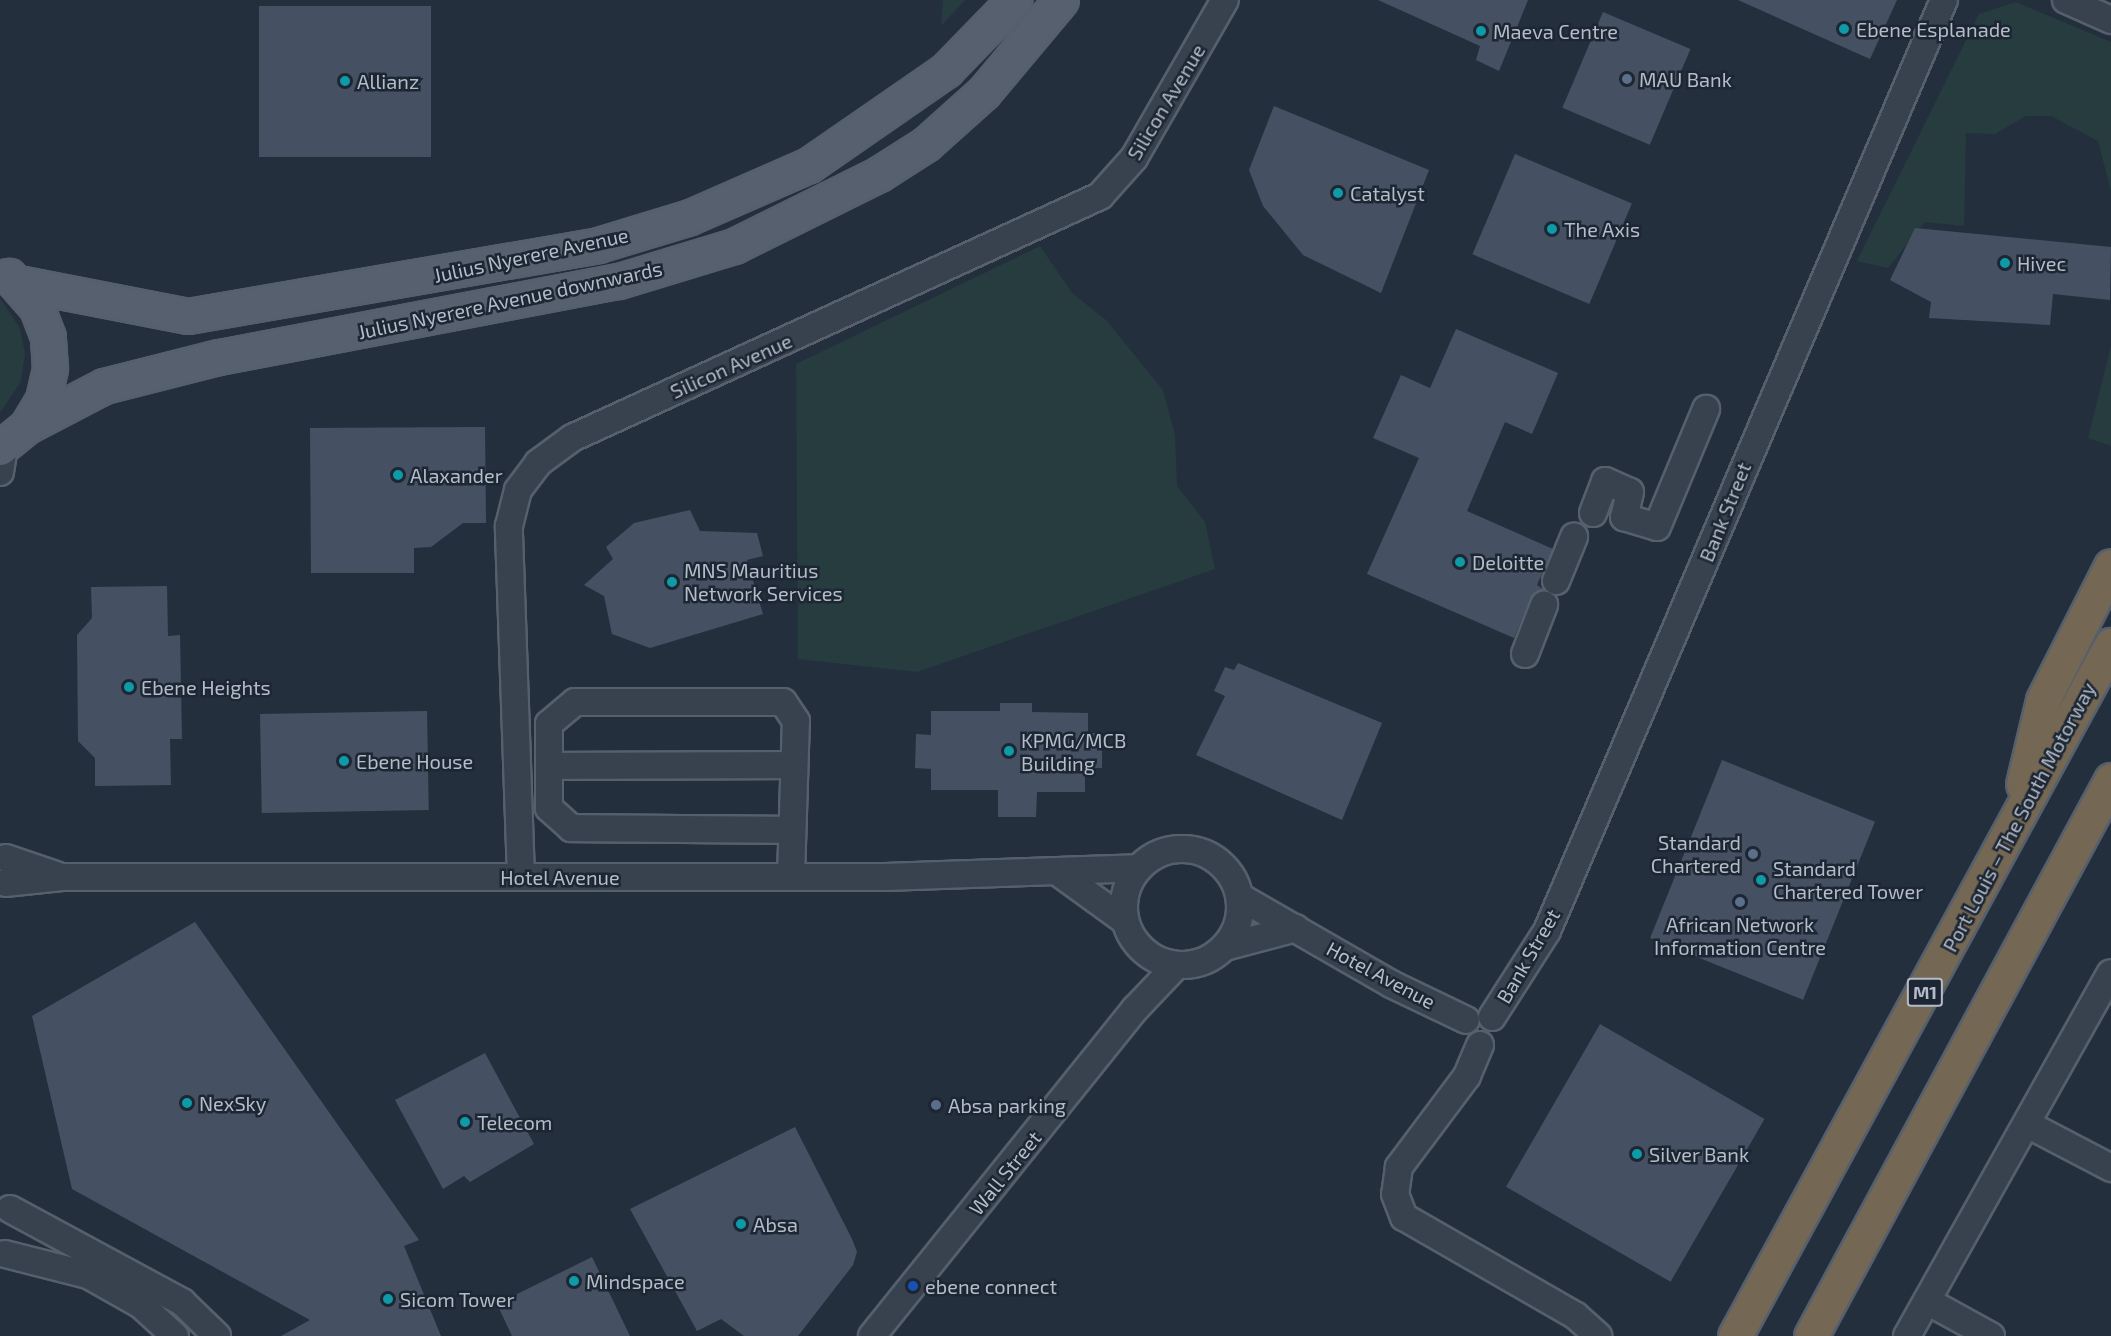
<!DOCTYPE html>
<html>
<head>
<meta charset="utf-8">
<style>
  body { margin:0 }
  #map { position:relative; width:2111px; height:1336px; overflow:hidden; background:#242f3e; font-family:"Exo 2",sans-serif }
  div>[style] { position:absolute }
  .green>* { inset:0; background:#263c3f }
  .building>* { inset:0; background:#455162; transform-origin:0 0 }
  .roads { filter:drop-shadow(2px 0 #565f6c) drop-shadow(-2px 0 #565f6c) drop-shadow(0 2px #565f6c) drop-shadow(0 -2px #565f6c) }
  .minor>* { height:26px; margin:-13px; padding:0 13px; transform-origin:13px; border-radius:13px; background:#38414e }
  .minor>.ring { margin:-13px; padding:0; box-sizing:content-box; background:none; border:26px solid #38414e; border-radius:50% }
  .major>* { height:33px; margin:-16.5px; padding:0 16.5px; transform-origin:16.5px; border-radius:16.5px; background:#56606e }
  .highway>* { height:33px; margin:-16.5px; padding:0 16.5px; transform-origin:16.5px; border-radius:16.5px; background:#746855 }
  .dots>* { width:16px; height:16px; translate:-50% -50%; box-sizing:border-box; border:3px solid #1d2633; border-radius:50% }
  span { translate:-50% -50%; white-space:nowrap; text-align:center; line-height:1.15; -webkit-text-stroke:5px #1d2633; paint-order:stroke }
  .shield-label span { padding:2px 4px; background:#1d2633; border:2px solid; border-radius:4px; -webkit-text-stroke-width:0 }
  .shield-label { font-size:18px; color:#b4bcc9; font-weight:700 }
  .poi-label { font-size:20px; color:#b4bcc9 }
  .left { translate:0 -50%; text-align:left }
  .right { translate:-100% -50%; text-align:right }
  .street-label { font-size:20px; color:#b4bcc9 }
</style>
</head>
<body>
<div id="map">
  <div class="green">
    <i style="clip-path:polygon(943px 0,965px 0,941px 26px)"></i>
    <i style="clip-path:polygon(2016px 2px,2111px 42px,2111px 191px,2098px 141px,2051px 116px,2026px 116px,1995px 134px,1966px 133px,1964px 226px,1925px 222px,1888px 268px,1857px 261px,1979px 14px)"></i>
    <i style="clip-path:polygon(1040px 246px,1072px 293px,1106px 320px,1163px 390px,1175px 435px,1177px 486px,1205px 522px,1215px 569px,917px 672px,798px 659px,796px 364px)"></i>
    <i style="clip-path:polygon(0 298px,20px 328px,25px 354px,21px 381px,0 413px)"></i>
    <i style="clip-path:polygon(2111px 346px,2111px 446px,2088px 438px)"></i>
  </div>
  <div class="building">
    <i style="clip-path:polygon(1378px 0,1528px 0,1499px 71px,1476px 60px,1480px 46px)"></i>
    <i style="clip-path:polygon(1738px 0,1897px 0,1870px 59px)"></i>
    <i style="left:259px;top:6px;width:172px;height:151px"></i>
    <i style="left:1603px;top:12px;width:95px;height:104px;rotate:23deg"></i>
    <i style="clip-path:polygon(1274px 106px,1429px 170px,1381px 293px,1303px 255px,1263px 206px,1249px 170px)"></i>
    <i style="left:1515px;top:154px;width:127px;height:109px;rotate:23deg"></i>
    <i style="clip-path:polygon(1915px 228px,2111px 247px,2110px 300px,2053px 294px,2050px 325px,1929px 318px,1931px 302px,1890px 280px)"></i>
    <i style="clip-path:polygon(1456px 329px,1558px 373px,1532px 434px,1505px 422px,1467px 511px,1553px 549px,1537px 585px,1544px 590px,1530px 599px,1514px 638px,1367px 574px,1419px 458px,1373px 438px,1401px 375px,1430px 388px)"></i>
    <i style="clip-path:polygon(485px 427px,486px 523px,463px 523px,431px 547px,414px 548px,414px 573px,311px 573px,310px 428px)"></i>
    <i style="clip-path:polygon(690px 510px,700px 531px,757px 533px,763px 556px,747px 560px,763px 614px,650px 648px,612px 634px,604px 596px,584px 585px,613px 559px,606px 547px,634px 523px)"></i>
    <i style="clip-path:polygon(167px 586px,168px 636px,180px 635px,182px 739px,170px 739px,171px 785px,95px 786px,95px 758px,78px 741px,77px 635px,92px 618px,91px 587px)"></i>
    <i style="clip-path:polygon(1238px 663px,1382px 723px,1342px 820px,1196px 755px,1225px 696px,1214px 691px,1225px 667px,1234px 670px)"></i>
    <i style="clip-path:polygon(1000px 703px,1032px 703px,1032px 712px,1088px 713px,1088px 733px,1102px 733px,1102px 768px,1085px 768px,1085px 792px,1037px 792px,1036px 817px,998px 817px,998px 790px,931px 790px,931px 769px,915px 768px,916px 734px,931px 735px,931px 711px,1000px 711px)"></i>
    <i style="left:427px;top:711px;width:99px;height:167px;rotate:89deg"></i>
    <i style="left:1722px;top:760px;width:165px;height:192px;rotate:22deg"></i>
    <i style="clip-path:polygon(195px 922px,419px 1240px,404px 1246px,441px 1336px,281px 1336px,310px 1320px,72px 1189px,32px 1016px)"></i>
    <i style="left:1600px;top:1024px;width:190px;height:188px;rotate:30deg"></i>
    <i style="clip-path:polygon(485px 1053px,534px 1144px,470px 1182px,464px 1176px,443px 1189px,395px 1100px)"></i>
    <i style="clip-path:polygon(795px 1127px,852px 1239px,857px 1252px,853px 1265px,798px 1336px,744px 1336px,721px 1319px,697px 1331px,630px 1209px)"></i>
    <i style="clip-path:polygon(592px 1257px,630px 1336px,512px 1336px,497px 1304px)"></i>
  </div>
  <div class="roads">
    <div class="minor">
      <i style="left:2066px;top:0;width:49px;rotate:24deg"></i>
      <i style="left:0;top:472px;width:26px;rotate:-81deg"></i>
      <i style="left:1593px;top:513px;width:34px;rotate:-69deg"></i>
      <i style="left:1605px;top:481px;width:27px;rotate:24deg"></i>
      <i style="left:1630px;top:492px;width:26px;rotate:103deg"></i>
      <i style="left:1624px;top:517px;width:34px;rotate:17deg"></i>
      <i style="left:1657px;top:527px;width:128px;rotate:-67.4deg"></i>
      <i style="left:1556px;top:581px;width:48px;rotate:-67.8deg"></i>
      <i style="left:1525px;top:654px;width:53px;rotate:-68.8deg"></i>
      <i style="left:549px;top:766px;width:245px;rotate:-0.2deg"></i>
      <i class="ring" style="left:1124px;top:849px;width:90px;height:90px"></i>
      <i style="left:6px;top:858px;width:53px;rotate:18.8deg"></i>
      <i style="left:1059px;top:873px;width:80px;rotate:35.9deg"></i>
      <i style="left:521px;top:877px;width:351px;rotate:-92deg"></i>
      <i style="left:509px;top:526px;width:37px;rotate:-76deg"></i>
      <i style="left:518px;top:490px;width:34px;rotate:-53deg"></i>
      <i style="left:538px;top:463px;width:42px;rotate:-36.3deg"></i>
      <i style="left:572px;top:438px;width:581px;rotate:-24.62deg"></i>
      <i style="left:1100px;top:196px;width:51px;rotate:-48.2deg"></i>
      <i style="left:1134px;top:158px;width:182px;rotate:-60.1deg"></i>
      <i style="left:791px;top:877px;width:156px;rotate:-88.2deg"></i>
      <i style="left:796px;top:721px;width:23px;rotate:-124deg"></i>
      <i style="left:783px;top:702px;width:208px;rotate:180deg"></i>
      <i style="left:575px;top:702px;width:34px;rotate:140deg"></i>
      <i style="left:549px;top:724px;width:84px;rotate:90deg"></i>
      <i style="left:549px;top:808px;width:30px;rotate:42deg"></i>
      <i style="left:571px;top:828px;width:221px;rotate:0.5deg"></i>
      <i style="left:5px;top:883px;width:57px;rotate:-6deg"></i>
      <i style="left:62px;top:877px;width:823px"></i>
      <i style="left:885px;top:877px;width:253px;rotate:-2deg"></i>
      <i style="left:1240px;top:897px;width:174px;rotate:29.9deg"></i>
      <i style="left:1391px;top:984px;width:83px;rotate:25.6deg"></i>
      <i style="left:1225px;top:947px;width:73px;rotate:-15deg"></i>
      <i style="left:1492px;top:1017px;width:102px;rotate:-57.4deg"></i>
      <i style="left:1547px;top:931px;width:1012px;rotate:-66.91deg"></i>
      <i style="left:1480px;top:1045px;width:34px;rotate:113deg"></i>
      <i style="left:1467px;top:1076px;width:114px;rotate:126.8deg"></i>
      <i style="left:1399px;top:1167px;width:27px;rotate:98deg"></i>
      <i style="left:1395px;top:1194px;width:25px;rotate:69deg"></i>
      <i style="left:1404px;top:1217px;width:198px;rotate:29.9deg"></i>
      <i style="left:1576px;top:1316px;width:30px;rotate:42deg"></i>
      <i style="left:2027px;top:1124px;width:95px;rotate:27.6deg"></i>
      <i style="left:10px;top:1209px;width:196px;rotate:28.4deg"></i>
      <i style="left:182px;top:1302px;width:49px;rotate:44.2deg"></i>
      <i style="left:5px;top:1254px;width:86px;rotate:14.2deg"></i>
      <i style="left:88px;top:1275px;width:61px;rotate:29.5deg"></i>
      <i style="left:141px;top:1305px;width:46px;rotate:42.4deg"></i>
      <i style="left:1927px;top:1301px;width:73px;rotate:28.7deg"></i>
      <i style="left:872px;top:1336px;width:420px;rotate:-51.2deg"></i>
      <i style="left:1135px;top:1009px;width:59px;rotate:-46.4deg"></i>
      <i style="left:1907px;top:1336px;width:416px;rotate:-60.7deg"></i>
    </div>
    <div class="major">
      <i style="left:18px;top:283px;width:173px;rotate:11deg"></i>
      <i style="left:188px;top:316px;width:416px;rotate:-9.8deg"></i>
      <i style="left:598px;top:245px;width:96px;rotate:-16.9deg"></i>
      <i style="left:690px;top:217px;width:130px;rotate:-23.6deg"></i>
      <i style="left:809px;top:165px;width:167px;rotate:-34.7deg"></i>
      <i style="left:946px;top:70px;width:98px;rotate:-45.8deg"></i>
      <i style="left:27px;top:426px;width:87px;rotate:-27.5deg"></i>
      <i style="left:104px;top:386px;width:119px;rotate:-14.2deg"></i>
      <i style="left:219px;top:357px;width:407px;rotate:-10.8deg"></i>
      <i style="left:619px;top:281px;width:120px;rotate:-16.9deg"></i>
      <i style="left:734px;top:246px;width:162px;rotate:-26.4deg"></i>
      <i style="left:879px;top:174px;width:56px;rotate:-32.6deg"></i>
      <i style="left:926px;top:144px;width:78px;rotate:-41.9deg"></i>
      <i style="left:984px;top:92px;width:120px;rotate:-50.1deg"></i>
      <i style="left:0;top:448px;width:35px;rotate:-39deg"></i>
      <i style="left:27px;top:426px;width:31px;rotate:-59deg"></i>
      <i style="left:43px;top:399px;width:32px;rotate:-77deg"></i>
      <i style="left:50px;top:368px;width:31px;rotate:-94deg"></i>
      <i style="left:48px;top:337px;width:31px;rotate:-111deg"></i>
      <i style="left:37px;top:308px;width:43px;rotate:-131.2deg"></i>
    </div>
    <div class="highway">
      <i style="left:2023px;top:784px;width:86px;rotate:-76.6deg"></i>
      <i style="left:2043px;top:700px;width:150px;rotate:-63.1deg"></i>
      <i style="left:1735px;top:1336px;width:787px;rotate:-61.45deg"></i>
      <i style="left:1811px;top:1336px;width:632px;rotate:-61.65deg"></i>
    </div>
  </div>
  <div class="dots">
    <i style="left:1844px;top:29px;background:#0f9aa8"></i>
    <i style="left:1481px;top:31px;background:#0f9aa8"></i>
    <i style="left:1627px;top:79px;background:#5c6f8a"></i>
    <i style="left:345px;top:81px;background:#0f9aa8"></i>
    <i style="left:1338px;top:193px;background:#0f9aa8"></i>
    <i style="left:1552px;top:229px;background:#0f9aa8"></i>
    <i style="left:2005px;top:263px;background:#0f9aa8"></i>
    <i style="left:398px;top:475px;background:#0f9aa8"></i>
    <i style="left:1460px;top:562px;background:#0f9aa8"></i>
    <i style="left:672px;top:582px;background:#0f9aa8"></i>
    <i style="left:129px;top:687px;background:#0f9aa8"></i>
    <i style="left:1009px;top:751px;background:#0f9aa8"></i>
    <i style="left:344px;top:761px;background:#0f9aa8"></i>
    <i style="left:1753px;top:854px;background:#5c6f8a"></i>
    <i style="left:1761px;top:880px;background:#0f9aa8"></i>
    <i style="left:1740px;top:902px;background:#5c6f8a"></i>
    <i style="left:187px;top:1103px;background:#0f9aa8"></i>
    <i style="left:936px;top:1105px;background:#5c6f8a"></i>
    <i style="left:465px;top:1122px;background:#0f9aa8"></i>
    <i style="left:1637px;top:1154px;background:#0f9aa8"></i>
    <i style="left:741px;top:1224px;background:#0f9aa8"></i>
    <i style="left:574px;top:1281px;background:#0f9aa8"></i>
    <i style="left:913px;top:1286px;background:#1a4fb4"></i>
    <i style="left:388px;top:1299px;background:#0f9aa8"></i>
  </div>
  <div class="shield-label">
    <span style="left:1925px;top:992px">M1</span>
  </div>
  <div class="poi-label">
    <span class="left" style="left:1856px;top:29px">Ebene Esplanade</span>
    <span class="left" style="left:1493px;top:31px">Maeva Centre</span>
    <span class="left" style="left:1639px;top:79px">MAU Bank</span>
    <span class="left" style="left:357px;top:81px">Allianz</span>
    <span class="left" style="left:1350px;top:193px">Catalyst</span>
    <span class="left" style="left:1564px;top:229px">The Axis</span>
    <span class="left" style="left:2017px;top:263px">Hivec</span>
    <span class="left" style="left:410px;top:475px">Alaxander</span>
    <span class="left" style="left:1472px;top:562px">Deloitte</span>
    <span class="left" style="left:684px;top:582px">MNS Mauritius<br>Network Services</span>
    <span class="left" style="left:141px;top:687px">Ebene Heights</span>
    <span class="left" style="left:1021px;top:752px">KPMG/MCB<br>Building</span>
    <span class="left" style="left:356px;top:761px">Ebene House</span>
    <span class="right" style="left:1741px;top:854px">Standard<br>Chartered</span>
    <span class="left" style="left:1773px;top:880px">Standard<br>Chartered Tower</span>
    <span style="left:1740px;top:936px">African Network<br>Information Centre</span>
    <span class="left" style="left:199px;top:1103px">NexSky</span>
    <span class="left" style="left:948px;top:1105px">Absa parking</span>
    <span class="left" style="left:477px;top:1122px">Telecom</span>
    <span class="left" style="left:1649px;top:1154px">Silver Bank</span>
    <span class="left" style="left:753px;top:1224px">Absa</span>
    <span class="left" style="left:586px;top:1281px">Mindspace</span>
    <span class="left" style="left:925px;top:1286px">ebene connect</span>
    <span class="left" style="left:400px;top:1299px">Sicom Tower</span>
  </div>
  <div class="street-label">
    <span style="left:1166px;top:102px;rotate:-59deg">Silicon Avenue</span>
    <span style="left:531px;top:255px;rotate:-12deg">Julius Nyerere Avenue</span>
    <span style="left:510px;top:300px;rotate:-12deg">Julius Nyerere Avenue downwards</span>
    <span style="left:731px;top:366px;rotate:-24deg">Silicon Avenue</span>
    <span style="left:1725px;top:512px;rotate:-68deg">Bank Street</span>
    <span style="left:2019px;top:817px;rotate:-62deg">Port Louis – The South Motorway</span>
    <span style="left:560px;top:877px">Hotel Avenue</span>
    <span style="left:1528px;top:956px;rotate:-60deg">Bank Street</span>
    <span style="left:1381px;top:975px;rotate:28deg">Hotel Avenue</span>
    <span style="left:1005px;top:1173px;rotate:-51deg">Wall Street</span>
  </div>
</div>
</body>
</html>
